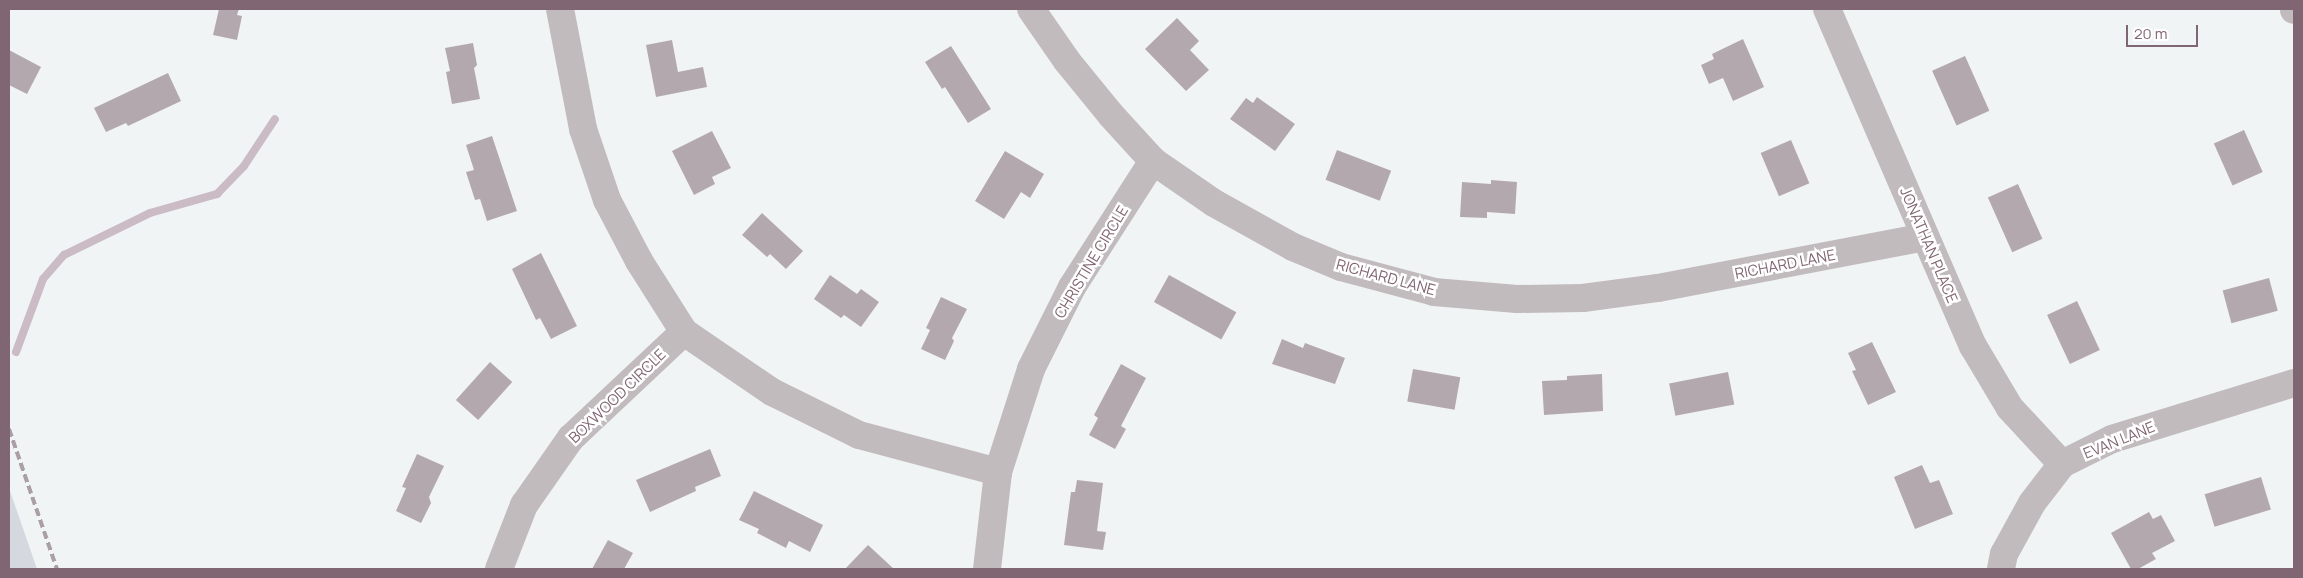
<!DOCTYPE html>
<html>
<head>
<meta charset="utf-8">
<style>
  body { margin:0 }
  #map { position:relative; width:2303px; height:578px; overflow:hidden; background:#f1f4f4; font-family:Manrope,sans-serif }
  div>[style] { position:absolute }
  .green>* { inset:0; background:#d5d8de }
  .stream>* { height:8px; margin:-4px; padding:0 4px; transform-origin:4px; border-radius:4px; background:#cabbc5 }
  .building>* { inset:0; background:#b4a8af; transform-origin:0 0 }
  .minor>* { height:28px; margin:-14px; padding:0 14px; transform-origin:14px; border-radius:14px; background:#c2bbbe }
  .rail>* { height:4px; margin-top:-2px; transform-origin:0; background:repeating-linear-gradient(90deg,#a99fa4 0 8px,transparent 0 12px) }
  span { translate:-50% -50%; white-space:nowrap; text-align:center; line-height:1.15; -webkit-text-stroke:5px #fff; paint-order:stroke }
  .street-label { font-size:15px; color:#806572 }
  .frame { position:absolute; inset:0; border:10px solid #806572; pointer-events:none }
  .scale { position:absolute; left:2126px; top:25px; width:72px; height:22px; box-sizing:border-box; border:2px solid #806572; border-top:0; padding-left:6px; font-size:15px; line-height:18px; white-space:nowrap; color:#806572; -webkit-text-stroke:4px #fff; paint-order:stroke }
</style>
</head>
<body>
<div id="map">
  <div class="green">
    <i style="clip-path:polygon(9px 488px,37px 569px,9px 569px)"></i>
  </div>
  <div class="stream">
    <i style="left:16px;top:352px;width:78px;rotate:-69.7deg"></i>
    <i style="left:43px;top:279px;width:32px;rotate:-49deg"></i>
    <i style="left:64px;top:255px;width:96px;rotate:-26deg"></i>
    <i style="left:150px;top:213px;width:70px;rotate:-15.8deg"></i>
    <i style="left:217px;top:194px;width:39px;rotate:-46deg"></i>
    <i style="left:244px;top:166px;width:56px;rotate:-56.6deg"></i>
  </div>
  <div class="building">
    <i style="clip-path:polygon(219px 9px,239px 9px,237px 15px,242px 16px,237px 40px,213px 35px)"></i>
    <i style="clip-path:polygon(1177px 18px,1199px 41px,1190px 50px,1209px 70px,1186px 91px,1145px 49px)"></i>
    <i style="clip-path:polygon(1743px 39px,1764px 87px,1733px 101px,1723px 78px,1709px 84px,1701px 65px,1714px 59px,1712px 54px)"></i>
    <i style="clip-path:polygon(672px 40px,678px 72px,703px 67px,707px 87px,656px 97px,646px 45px)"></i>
    <i style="clip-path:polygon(473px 43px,477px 65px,474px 68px,480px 99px,452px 104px,446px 72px,450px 71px,445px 48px)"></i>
    <i style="clip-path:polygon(951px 46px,991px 109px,968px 123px,945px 87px,942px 89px,925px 62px)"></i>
    <i style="clip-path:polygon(9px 50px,41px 67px,27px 94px,9px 85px)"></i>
    <i style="left:1965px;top:56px;width:60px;height:36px;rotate:66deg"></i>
    <i style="clip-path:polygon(168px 73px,181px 101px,128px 126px,126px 123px,106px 132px,94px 108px)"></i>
    <i style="clip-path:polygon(1257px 97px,1295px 124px,1275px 151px,1230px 119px,1246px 98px,1253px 103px)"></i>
    <i style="left:2244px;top:130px;width:46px;height:33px;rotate:66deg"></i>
    <i style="clip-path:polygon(712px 131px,731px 168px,712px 177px,715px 184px,694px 195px,672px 151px)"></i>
    <i style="clip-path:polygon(492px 136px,517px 211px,487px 221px,480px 199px,475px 200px,466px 172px,474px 170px,466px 145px)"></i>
    <i style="left:1791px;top:140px;width:47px;height:33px;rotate:67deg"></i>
    <i style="left:1337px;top:150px;width:58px;height:32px;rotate:21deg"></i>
    <i style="clip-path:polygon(1005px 151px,1044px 174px,1030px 198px,1021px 192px,1004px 219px,975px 201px)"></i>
    <i style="clip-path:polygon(1491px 180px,1517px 182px,1515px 214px,1487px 212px,1487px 218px,1460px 217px,1462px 182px,1491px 184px)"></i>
    <i style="left:2018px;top:184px;width:60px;height:33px;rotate:66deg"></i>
    <i style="clip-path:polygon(762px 213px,803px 251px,786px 269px,770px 254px,767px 257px,742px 235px)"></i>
    <i style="clip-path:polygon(541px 253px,577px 326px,551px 339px,540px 318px,536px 320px,512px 269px)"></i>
    <i style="clip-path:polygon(830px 275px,857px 294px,861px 289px,879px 302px,861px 327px,844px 315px,841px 318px,814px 299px)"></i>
    <i style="left:1169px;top:275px;width:77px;height:31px;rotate:29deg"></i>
    <i style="left:2269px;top:278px;width:34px;height:48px;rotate:75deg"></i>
    <i style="clip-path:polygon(941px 297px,967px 309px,952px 338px,954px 341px,945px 360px,921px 349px,930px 330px,926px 328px)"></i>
    <i style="left:2077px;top:301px;width:54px;height:33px;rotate:65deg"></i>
    <i style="clip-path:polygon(1282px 339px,1303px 348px,1305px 343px,1345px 358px,1335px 384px,1272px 364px)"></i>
    <i style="clip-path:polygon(1872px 342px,1896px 392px,1868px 405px,1852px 371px,1856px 370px,1848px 353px)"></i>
    <i style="left:490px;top:362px;width:30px;height:51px;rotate:42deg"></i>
    <i style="clip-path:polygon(1121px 364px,1146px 378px,1121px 426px,1126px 429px,1115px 449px,1089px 435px,1098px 418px,1094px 415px)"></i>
    <i style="left:1413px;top:369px;width:48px;height:33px;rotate:10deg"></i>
    <i style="left:1728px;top:372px;width:33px;height:60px;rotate:79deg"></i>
    <i style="clip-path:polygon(1602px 374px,1603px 411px,1544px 415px,1542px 381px,1567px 380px,1567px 376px)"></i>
    <i style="clip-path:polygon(710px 449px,721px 476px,695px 487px,696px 491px,650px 512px,636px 480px)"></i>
    <i style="clip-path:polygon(417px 454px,444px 466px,429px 497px,431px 503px,421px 523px,396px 511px,406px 488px,402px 487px)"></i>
    <i style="clip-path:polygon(1922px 465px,1930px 483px,1939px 480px,1953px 514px,1915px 529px,1894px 477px)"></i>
    <i style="left:2261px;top:477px;width:34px;height:59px;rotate:73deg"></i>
    <i style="clip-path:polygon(1077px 480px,1103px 483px,1097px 531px,1106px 532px,1103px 550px,1064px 545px,1071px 492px,1075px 492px)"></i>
    <i style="clip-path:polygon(754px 491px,823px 525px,810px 552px,789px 541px,786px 548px,757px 533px,759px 529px,739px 520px)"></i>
    <i style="clip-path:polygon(2149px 512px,2153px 519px,2161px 515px,2175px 541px,2152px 553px,2156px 559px,2138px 569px,2131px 569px,2111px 533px)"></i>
    <i style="clip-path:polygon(608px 540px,633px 553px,624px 569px,592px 569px)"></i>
    <i style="clip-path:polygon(868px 545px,894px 569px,845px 569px)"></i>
  </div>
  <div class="minor">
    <i style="left:560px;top:9px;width:122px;rotate:79.1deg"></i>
    <i style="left:583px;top:129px;width:75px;rotate:71.3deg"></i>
    <i style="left:607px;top:200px;width:69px;rotate:62.3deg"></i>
    <i style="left:639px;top:261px;width:84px;rotate:57.6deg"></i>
    <i style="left:684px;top:332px;width:107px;rotate:34.3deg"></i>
    <i style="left:772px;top:392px;width:97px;rotate:26.3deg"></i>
    <i style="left:859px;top:435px;width:144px;rotate:14.9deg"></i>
    <i style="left:1031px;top:9px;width:63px;rotate:55.3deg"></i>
    <i style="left:1067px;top:61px;width:70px;rotate:50.8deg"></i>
    <i style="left:1111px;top:115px;width:62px;rotate:47.6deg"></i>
    <i style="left:1153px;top:161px;width:74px;rotate:34.5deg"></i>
    <i style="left:1214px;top:203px;width:90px;rotate:29.1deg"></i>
    <i style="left:1293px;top:247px;width:52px;rotate:22.6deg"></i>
    <i style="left:1341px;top:267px;width:96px;rotate:15deg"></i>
    <i style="left:1434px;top:292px;width:83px;rotate:4.8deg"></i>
    <i style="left:1517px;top:299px;width:66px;rotate:-0.9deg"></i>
    <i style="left:1583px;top:298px;width:76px;rotate:-7.6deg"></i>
    <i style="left:1658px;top:288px;width:272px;rotate:-10.8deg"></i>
    <i style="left:1827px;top:9px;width:367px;rotate:66.6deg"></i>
    <i style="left:1973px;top:346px;width:72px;rotate:59.2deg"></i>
    <i style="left:2010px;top:408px;width:76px;rotate:47.1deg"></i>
    <i style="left:2294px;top:9px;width:1px;rotate:90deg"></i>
    <i style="left:499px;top:569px;width:69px;rotate:-68.7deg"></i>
    <i style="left:524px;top:505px;width:82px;rotate:-55deg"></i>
    <i style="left:571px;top:438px;width:155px;rotate:-43.2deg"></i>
    <i style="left:987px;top:569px;width:98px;rotate:-83.5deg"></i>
    <i style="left:998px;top:472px;width:108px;rotate:-72.2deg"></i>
    <i style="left:1031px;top:369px;width:92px;rotate:-63.4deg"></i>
    <i style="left:1072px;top:287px;width:150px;rotate:-57.3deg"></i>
    <i style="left:2001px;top:569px;width:15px;rotate:-79deg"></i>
    <i style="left:2004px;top:554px;width:58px;rotate:-61.2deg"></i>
    <i style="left:2032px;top:503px;width:49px;rotate:-52.4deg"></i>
    <i style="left:2062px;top:464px;width:56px;rotate:-26.6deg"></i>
    <i style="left:2112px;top:439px;width:190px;rotate:-17.1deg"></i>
  </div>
  <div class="rail">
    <i style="left:9px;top:429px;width:148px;rotate:71.1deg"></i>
  </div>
  <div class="street-label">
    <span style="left:1929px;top:245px;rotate:67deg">JONATHAN PLACE</span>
    <span style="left:1091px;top:262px;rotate:-59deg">CHRISTINE CIRCLE</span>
    <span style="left:1785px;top:264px;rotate:-11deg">RICHARD LANE</span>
    <span style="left:1386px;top:277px;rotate:15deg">RICHARD LANE</span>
    <span style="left:617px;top:396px;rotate:-44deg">BOXWOOD CIRCLE</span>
    <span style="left:2119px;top:440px;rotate:-22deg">EVAN LANE</span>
  </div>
  <div class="frame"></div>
  <div class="scale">20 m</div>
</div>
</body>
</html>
